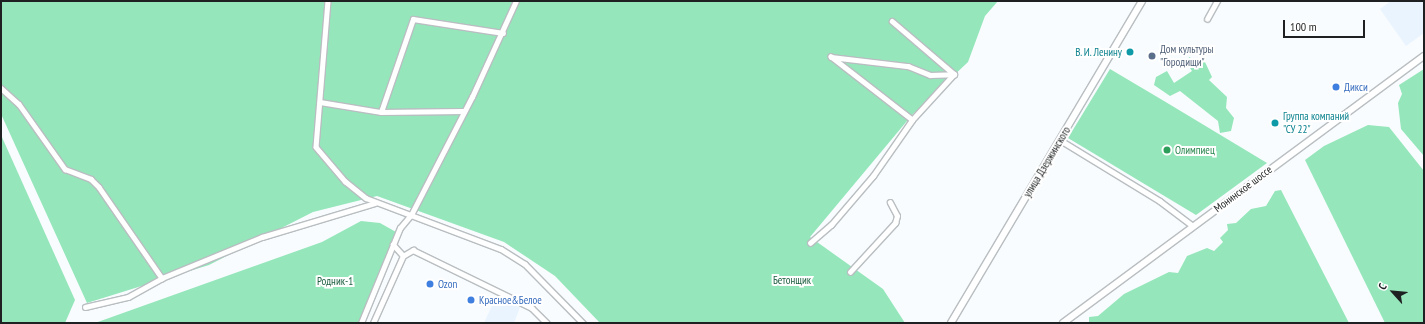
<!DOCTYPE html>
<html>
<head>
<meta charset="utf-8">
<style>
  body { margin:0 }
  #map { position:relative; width:1425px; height:324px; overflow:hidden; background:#f8fcff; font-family:"PT Sans Narrow",sans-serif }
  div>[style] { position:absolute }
  .built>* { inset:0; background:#e9f4fe }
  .green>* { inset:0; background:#95e6ba }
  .roads { filter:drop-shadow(1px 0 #b9bec1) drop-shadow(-1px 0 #b9bec1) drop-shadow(0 1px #b9bec1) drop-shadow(0 -1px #b9bec1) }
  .minor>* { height:4.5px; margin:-2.25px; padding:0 2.25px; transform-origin:2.25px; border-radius:2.25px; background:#fff }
  .tertiary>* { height:5.5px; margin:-2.75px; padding:0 2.75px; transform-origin:2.75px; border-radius:2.75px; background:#fff }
  .secondary>* { height:6px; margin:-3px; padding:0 3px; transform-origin:3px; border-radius:3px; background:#fff }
  .dots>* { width:11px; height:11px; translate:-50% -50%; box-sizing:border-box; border:2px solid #fff; border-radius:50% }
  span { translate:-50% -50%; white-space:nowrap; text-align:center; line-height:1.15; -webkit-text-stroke:4px #fff; paint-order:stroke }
  .service-label { font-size:11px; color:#4e5e75 }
  .left { translate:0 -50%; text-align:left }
  .culture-label { font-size:11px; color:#0d838f }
  .right { translate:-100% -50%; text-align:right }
  .shop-label { font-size:11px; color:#366cbe }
  .leisure-label { font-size:11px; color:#27864d }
  .street-label { font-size:11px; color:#1e2021 }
  .park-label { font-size:11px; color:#1a5d3e }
  .frame { position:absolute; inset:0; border:2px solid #1e2021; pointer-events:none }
  .north { position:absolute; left:1373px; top:272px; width:40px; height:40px; -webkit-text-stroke:3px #fff; paint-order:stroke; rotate:297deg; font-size:11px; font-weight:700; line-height:16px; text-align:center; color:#1e2021 }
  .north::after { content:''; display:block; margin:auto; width:14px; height:18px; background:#1e2021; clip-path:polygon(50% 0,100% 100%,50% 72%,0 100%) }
  .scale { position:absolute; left:1283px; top:20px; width:82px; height:18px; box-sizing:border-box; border:2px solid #1e2021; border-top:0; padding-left:5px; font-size:12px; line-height:14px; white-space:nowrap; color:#1e2021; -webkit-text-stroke:3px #fff; paint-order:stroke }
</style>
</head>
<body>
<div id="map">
  <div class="built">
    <i style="clip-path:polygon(1391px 1px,1424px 1px,1424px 33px,1406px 46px,1380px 9px)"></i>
    <i style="clip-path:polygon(496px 297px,520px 307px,514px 323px,484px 323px)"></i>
  </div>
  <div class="green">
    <i style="clip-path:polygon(1px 1px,998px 1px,985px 16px,968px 62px,912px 115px,810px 237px,883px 289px,905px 323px,600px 323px,555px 276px,504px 242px,377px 196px,313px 212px,209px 265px,87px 303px,1px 114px)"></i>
    <i style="clip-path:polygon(1190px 57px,1193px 65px,1205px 62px,1212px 77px,1209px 80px,1227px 97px,1226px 108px,1234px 118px,1231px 131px,1220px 133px,1218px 121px,1180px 91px,1170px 96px,1154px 85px,1156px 77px,1167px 71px,1174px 83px,1192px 71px,1185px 60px)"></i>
    <i style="clip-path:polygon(1110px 69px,1164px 101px,1267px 163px,1196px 215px,1068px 138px)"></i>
    <i style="clip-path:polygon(1424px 69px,1424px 156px,1401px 129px,1398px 103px,1402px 94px,1399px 85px)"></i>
    <i style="clip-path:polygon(1368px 125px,1389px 127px,1424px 171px,1424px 323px,1385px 323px,1305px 160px,1324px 146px)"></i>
    <i style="clip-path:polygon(1px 135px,75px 300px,65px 323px,1px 323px)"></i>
    <i style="clip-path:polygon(1281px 190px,1349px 323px,1089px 323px,1089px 317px,1098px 316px,1124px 294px,1169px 272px,1178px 273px,1187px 256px,1207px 248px,1214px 251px,1223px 242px,1220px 238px,1228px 230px,1227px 224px,1236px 223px,1251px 209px,1266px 206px,1275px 191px)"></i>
    <i style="clip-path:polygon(361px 221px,380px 223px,396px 232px,362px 323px,95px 323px,322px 242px)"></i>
  </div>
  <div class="roads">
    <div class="minor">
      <i style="left:328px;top:1px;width:146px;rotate:94.7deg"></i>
      <i style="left:316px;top:147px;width:45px;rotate:49.5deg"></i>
      <i style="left:345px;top:181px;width:27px;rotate:39deg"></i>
      <i style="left:366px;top:198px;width:144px;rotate:20.7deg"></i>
      <i style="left:501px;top:249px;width:28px;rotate:32deg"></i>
      <i style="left:525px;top:264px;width:83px;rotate:45.5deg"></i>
      <i style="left:1207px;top:19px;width:21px;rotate:-61deg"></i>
      <i style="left:892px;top:21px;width:82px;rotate:40.5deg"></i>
      <i style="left:831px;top:57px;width:78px;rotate:6.7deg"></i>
      <i style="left:908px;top:66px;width:24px;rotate:22deg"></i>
      <i style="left:930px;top:75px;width:24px;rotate:-2deg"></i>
      <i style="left:1px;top:88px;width:24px;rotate:42deg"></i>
      <i style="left:19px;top:104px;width:80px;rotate:54.7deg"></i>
      <i style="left:65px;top:169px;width:28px;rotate:21deg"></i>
      <i style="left:91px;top:179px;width:11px;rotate:45deg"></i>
      <i style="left:99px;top:187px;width:111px;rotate:55.3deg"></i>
      <i style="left:162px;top:278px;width:108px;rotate:-22.3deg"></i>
      <i style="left:262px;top:237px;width:118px;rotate:-16.7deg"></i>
      <i style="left:320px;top:102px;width:62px;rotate:9.3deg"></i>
      <i style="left:381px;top:112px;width:82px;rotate:-0.7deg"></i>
      <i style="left:381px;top:112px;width:98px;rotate:-71deg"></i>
      <i style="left:413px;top:19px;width:91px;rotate:8.8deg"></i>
      <i style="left:912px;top:120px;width:62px;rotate:-47.6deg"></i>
      <i style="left:1060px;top:140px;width:117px;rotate:31.4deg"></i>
      <i style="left:1160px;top:201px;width:41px;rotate:37.1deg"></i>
      <i style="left:810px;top:243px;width:28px;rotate:-41deg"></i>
      <i style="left:831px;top:225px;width:65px;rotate:-49.4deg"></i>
      <i style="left:873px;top:176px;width:68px;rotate:-55.1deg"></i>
      <i style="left:912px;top:120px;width:103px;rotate:-142.1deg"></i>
      <i style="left:403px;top:256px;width:15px;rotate:-132deg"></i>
      <i style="left:393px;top:245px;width:18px;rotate:-68deg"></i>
      <i style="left:400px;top:228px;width:17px;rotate:-50deg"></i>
      <i style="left:411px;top:215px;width:133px;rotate:-62.7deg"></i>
      <i style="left:472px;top:97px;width:106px;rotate:-65.4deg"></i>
      <i style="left:850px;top:272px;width:67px;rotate:-47.4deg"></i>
      <i style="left:895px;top:223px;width:7px;rotate:-74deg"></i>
      <i style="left:897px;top:216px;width:15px;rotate:-118deg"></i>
      <i style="left:85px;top:307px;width:44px;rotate:-13.1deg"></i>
      <i style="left:128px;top:297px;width:39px;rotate:-29deg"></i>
      <i style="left:361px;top:323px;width:84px;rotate:-67.7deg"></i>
      <i style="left:373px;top:323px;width:73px;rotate:-65.9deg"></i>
      <i style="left:403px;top:256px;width:12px;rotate:-31deg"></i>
      <i style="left:413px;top:250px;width:132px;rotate:26deg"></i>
      <i style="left:532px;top:308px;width:21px;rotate:45deg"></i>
    </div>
    <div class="tertiary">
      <i style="left:951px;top:323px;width:374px;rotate:-59.3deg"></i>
    </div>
    <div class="secondary">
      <i style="left:1063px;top:323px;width:449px;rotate:-36.5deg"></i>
    </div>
  </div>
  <div class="dots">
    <i style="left:1130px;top:52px;background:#0f9aa8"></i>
    <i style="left:1152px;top:56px;background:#5c6f8a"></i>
    <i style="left:1336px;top:87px;background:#3f7fe0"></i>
    <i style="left:1275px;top:123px;background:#0f9aa8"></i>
    <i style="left:1167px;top:150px;background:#2e9e5b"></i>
    <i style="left:430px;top:284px;background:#3f7fe0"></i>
    <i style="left:471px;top:300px;background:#3f7fe0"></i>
  </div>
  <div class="service-label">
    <span class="left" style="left:1160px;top:56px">Дом культуры<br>"Городищи"</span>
  </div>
  <div class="culture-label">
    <span class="right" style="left:1122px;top:52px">В. И. Ленину</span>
    <span class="left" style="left:1283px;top:123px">Группа компаний<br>"СУ 22"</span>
  </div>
  <div class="shop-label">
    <span class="left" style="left:1344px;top:87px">Дикси</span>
    <span class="left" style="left:438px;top:284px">Ozon</span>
    <span class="left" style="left:479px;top:300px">Красное&amp;Белое</span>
  </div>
  <div class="leisure-label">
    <span class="left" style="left:1175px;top:150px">Олимпиец</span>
  </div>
  <div class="street-label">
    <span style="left:1047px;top:162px;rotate:-59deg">улица Дзержинского</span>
    <span style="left:1243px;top:189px;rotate:-37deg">Монинское шоссе</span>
  </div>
  <div class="park-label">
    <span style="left:792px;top:280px">Бетонщик</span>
    <span style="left:335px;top:281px">Родник-1</span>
  </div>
  <div class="frame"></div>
  <div class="north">С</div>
  <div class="scale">100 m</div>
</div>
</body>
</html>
